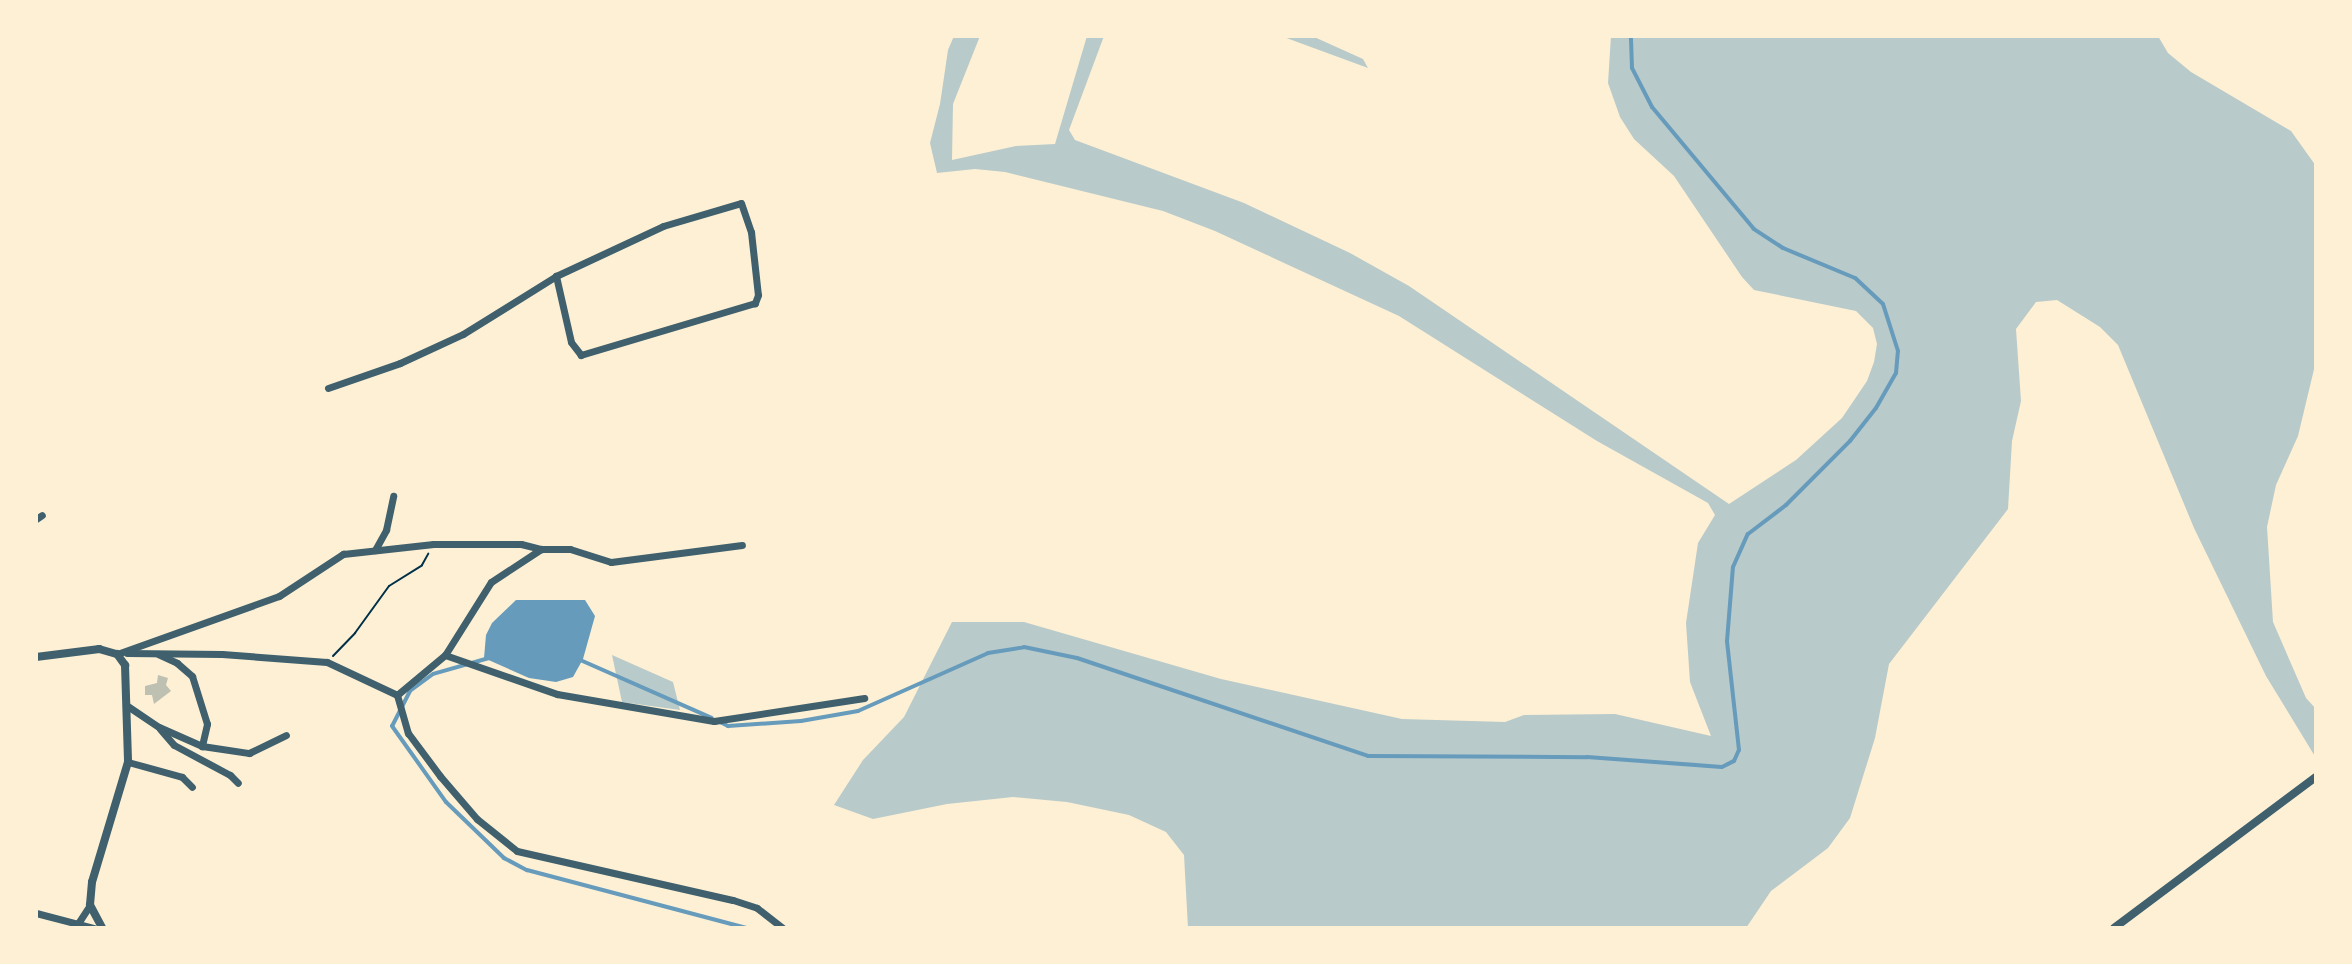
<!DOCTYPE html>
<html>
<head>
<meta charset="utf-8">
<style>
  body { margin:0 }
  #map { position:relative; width:2352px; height:964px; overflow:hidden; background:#fdf0d5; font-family:"Space Grotesk",sans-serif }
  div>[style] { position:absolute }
  .green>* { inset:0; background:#b9caca }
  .water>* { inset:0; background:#669bbc }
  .stream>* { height:4px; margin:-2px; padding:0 2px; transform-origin:2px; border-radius:2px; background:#669bbc }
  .building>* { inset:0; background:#bec0b2 }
  .path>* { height:2px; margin:-1px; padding:0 1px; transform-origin:1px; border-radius:1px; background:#003049 }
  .minor>* { height:7px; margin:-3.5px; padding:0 3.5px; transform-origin:3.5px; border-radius:3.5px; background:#3f606c }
  .tertiary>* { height:8px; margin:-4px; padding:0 4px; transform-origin:4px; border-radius:4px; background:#3f606c }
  span { translate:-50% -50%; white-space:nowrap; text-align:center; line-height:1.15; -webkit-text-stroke:8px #fdf0d5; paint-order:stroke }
  .frame { position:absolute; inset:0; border:38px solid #fdf0d5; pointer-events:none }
</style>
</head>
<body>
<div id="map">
  <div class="green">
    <i style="clip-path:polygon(954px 36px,980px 36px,953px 104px,952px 160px,1016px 146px,1055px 144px,1087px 36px,1104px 36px,1069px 130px,1075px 140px,1244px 203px,1350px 253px,1409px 286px,1729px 504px,1796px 460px,1842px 418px,1867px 381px,1874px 362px,1877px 344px,1873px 328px,1856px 311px,1754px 290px,1742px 277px,1674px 176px,1634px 139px,1620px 117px,1608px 83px,1611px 36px,2158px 36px,2168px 53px,2191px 72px,2291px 131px,2316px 166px,2316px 361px,2298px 436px,2276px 485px,2267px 527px,2273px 622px,2306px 698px,2316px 709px,2316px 758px,2266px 676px,2194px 528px,2118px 345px,2100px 327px,2057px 300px,2036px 302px,2016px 329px,2021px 401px,2012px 441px,2008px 509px,1889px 664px,1875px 738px,1850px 818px,1828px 848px,1771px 891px,1746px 928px,1188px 928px,1184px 855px,1166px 832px,1129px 815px,1067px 802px,1013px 797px,947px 804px,873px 819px,834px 805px,863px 760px,904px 717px,952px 622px,1024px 622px,1221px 679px,1402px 719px,1505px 722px,1524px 715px,1615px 714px,1711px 736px,1690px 682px,1686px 623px,1698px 543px,1715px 515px,1708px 503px,1597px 441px,1399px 316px,1215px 231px,1163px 211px,1005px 172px,975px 169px,937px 173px,930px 143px,940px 104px,948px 50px)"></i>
    <i style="clip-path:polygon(1281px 36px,1312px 36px,1363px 59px,1368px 68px)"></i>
    <i style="clip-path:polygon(612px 655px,673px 682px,680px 710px,622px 702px)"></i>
  </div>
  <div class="water">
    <i style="clip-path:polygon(516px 600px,585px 600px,595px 616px,583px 659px,573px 677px,556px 682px,529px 678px,484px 658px,486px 635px,492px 623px)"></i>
  </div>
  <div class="stream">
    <i style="left:489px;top:658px;width:58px;rotate:164.1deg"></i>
    <i style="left:433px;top:674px;width:29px;rotate:144deg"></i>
    <i style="left:410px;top:691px;width:39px;rotate:117deg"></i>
    <i style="left:392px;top:726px;width:93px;rotate:54.6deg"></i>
    <i style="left:446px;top:802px;width:81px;rotate:44deg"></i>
    <i style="left:504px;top:858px;width:26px;rotate:28deg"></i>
    <i style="left:527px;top:870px;width:227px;rotate:14.8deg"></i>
    <i style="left:578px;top:659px;width:146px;rotate:23.8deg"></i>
    <i style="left:720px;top:722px;width:9px;rotate:27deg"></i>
    <i style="left:728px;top:726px;width:73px;rotate:-3.9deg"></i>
    <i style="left:801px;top:721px;width:58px;rotate:-10deg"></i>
    <i style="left:858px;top:711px;width:142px;rotate:-24deg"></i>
    <i style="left:988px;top:653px;width:36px;rotate:-9deg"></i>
    <i style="left:1024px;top:647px;width:54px;rotate:11.7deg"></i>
    <i style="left:1077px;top:658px;width:307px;rotate:18.6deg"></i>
    <i style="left:1368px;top:756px;width:219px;rotate:0.3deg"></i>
    <i style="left:1587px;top:757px;width:135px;rotate:4.2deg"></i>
    <i style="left:1722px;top:767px;width:13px;rotate:-27deg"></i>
    <i style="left:1734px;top:761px;width:12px;rotate:-66deg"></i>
    <i style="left:1739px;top:750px;width:110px;rotate:-96.3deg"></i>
    <i style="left:1727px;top:641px;width:74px;rotate:-85.4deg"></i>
    <i style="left:1733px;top:567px;width:36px;rotate:-66deg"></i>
    <i style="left:1748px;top:534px;width:48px;rotate:-37.3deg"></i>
    <i style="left:1786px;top:505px;width:91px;rotate:-45deg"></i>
    <i style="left:1850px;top:441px;width:42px;rotate:-51.8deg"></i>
    <i style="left:1876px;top:408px;width:40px;rotate:-60.3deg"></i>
    <i style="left:1896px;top:373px;width:22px;rotate:-85deg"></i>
    <i style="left:1898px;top:351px;width:49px;rotate:-107.7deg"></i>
    <i style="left:1883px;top:304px;width:38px;rotate:-137deg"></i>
    <i style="left:1855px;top:278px;width:78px;rotate:-157.4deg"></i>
    <i style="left:1783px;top:248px;width:35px;rotate:-147deg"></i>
    <i style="left:1754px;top:229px;width:159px;rotate:-129.9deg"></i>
    <i style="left:1652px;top:107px;width:44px;rotate:-117.1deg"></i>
    <i style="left:1632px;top:68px;width:32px;rotate:-92deg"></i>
  </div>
  <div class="building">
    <i style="clip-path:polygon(158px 675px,168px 678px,166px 685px,171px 691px,154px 704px,152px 695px,145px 695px,145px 686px,157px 683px)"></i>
  </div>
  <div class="path">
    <i style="left:333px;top:656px;width:32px;rotate:-46deg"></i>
    <i style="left:355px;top:633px;width:58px;rotate:-54.1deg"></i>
    <i style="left:389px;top:586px;width:39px;rotate:-32deg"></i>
    <i style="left:422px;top:565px;width:13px;rotate:-61deg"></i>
  </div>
  <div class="minor">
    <i style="left:328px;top:388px;width:76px;rotate:-19.1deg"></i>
    <i style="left:400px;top:363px;width:69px;rotate:-24.7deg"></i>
    <i style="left:463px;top:334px;width:110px;rotate:-31.9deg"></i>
    <i style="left:556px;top:276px;width:118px;rotate:-25deg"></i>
    <i style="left:663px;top:226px;width:81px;rotate:-16.4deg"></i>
    <i style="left:741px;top:203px;width:31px;rotate:71deg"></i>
    <i style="left:751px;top:232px;width:63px;rotate:83.7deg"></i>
    <i style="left:758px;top:295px;width:9px;rotate:111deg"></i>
    <i style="left:755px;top:303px;width:182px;rotate:163.4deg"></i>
    <i style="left:581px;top:355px;width:16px;rotate:-128deg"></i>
    <i style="left:571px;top:342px;width:68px;rotate:-102.8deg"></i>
    <i style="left:36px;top:519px;width:7px;rotate:-34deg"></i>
    <i style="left:375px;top:550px;width:23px;rotate:-61deg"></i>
    <i style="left:386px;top:530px;width:35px;rotate:-78deg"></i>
    <i style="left:127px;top:653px;width:95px;rotate:0.6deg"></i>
    <i style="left:222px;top:654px;width:105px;rotate:4.4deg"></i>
    <i style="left:327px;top:662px;width:77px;rotate:25.2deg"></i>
    <i style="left:117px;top:654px;width:172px;rotate:-19.7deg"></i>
    <i style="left:279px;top:596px;width:77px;rotate:-33.3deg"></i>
    <i style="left:343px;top:554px;width:91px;rotate:-6.3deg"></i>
    <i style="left:433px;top:544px;width:88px"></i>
    <i style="left:521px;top:544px;width:21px;rotate:14deg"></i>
    <i style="left:541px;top:549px;width:29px"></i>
    <i style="left:570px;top:549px;width:43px;rotate:17.6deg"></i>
    <i style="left:611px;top:562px;width:132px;rotate:-7.4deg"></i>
    <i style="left:158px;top:654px;width:21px;rotate:25deg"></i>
    <i style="left:177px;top:663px;width:20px;rotate:41deg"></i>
    <i style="left:192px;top:676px;width:50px;rotate:72.6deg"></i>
    <i style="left:207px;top:724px;width:23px;rotate:103deg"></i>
    <i style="left:445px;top:655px;width:119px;rotate:19.2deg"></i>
    <i style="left:557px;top:694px;width:159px;rotate:9.8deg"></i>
    <i style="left:714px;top:721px;width:152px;rotate:-8.7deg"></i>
    <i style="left:397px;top:695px;width:40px;rotate:74deg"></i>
    <i style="left:408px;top:733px;width:54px;rotate:53.3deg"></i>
    <i style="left:440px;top:776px;width:57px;rotate:49.3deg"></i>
    <i style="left:477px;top:819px;width:51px;rotate:38.7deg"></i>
    <i style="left:517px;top:851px;width:221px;rotate:12.8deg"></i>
    <i style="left:733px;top:900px;width:25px;rotate:18deg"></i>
    <i style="left:757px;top:908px;width:33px;rotate:38deg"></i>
    <i style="left:397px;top:695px;width:62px;rotate:-39.8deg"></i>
    <i style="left:445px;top:655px;width:86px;rotate:-57.8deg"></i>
    <i style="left:491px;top:582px;width:60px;rotate:-33.4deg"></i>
    <i style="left:126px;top:705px;width:40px;rotate:34deg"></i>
    <i style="left:159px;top:727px;width:47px;rotate:23.8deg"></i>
    <i style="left:202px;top:746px;width:48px;rotate:8.5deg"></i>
    <i style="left:249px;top:753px;width:41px;rotate:-25.9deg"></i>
    <i style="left:160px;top:729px;width:21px;rotate:49deg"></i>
    <i style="left:174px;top:745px;width:64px;rotate:28.2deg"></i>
    <i style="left:230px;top:775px;width:11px;rotate:45deg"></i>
    <i style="left:128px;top:762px;width:56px;rotate:15.5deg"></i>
    <i style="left:182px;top:777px;width:14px;rotate:45deg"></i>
    <i style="left:36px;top:913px;width:59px;rotate:14.7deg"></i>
    <i style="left:75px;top:928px;width:27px;rotate:-57deg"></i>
  </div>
  <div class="tertiary">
    <i style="left:36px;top:657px;width:64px;rotate:-7.2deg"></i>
    <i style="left:99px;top:649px;width:19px;rotate:16deg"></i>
    <i style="left:117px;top:654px;width:14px;rotate:54deg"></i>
    <i style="left:125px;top:665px;width:97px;rotate:88.2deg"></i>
    <i style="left:128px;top:762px;width:125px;rotate:106.7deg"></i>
    <i style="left:92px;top:882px;width:23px;rotate:95deg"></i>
    <i style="left:90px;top:905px;width:26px;rotate:62deg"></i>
    <i style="left:2114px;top:928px;width:252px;rotate:-36.8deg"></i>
  </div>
  <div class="frame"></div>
</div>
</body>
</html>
